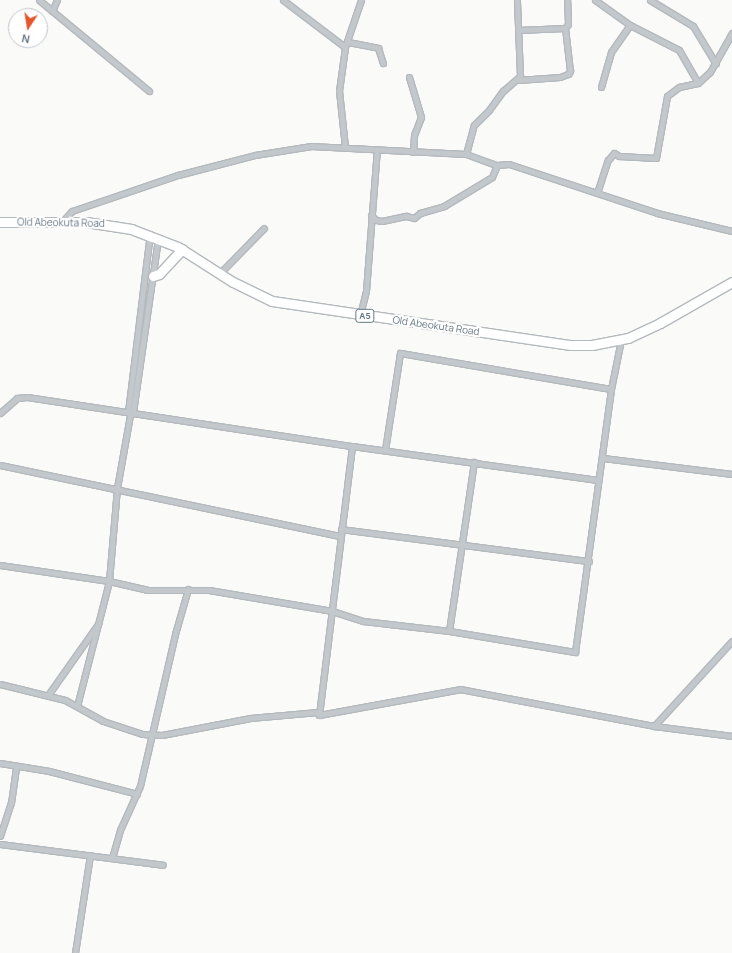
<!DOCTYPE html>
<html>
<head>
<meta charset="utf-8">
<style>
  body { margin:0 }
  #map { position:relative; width:732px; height:953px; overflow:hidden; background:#fafaf8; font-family:Manrope,sans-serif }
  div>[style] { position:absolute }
  .roads { filter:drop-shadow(1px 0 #b4b9bd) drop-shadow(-1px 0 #b4b9bd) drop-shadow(0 1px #b4b9bd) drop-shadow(0 -1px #b4b9bd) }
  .minor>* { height:5px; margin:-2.5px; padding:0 2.5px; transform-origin:2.5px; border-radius:2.5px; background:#c3c8cc }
  .trunk>* { height:9px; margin:-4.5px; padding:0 4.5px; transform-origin:4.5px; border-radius:4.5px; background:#fff }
  span { translate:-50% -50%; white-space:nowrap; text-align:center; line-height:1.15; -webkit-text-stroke:4px #fff; paint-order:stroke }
  .shield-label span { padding:1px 3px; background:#fff; border:1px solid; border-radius:3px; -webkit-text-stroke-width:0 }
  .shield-label { font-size:9px; color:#657683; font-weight:700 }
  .street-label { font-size:10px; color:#657683 }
  .north { position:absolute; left:8px; top:8px; width:40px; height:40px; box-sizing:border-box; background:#fff; border:1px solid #c1c8cd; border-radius:50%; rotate:192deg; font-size:11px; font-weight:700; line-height:16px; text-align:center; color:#657683 }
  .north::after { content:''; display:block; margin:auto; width:14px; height:18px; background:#e4572e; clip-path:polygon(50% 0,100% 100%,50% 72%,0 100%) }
</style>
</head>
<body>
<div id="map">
  <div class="roads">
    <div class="minor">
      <i style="left:39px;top:0;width:143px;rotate:39.6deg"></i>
      <i style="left:283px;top:0;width:78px;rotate:37.2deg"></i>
      <i style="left:595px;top:0;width:43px;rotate:35.5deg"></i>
      <i style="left:630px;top:25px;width:55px;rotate:27deg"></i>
      <i style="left:679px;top:50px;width:38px;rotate:60deg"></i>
      <i style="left:650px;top:0;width:50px;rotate:31.2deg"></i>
      <i style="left:693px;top:26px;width:44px;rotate:58.8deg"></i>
      <i style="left:52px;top:11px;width:12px;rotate:-66deg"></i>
      <i style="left:518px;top:30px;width:47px;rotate:-2.4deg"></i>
      <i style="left:565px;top:28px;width:5px;rotate:-53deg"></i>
      <i style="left:568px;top:24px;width:24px;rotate:-92deg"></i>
      <i style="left:348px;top:42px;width:31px;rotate:11deg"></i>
      <i style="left:378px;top:48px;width:16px;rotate:72deg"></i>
      <i style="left:409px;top:77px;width:42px;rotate:73.3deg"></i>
      <i style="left:421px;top:117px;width:19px;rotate:111deg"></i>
      <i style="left:414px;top:135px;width:17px;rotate:93deg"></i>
      <i style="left:518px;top:80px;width:42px;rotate:-4.1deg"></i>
      <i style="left:560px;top:77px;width:9px;rotate:-21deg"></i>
      <i style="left:568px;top:74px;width:4px;rotate:-56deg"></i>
      <i style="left:570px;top:71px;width:43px;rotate:-96.6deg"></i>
      <i style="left:601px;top:87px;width:36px;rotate:-74deg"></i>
      <i style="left:611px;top:52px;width:33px;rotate:-55deg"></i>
      <i style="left:345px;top:147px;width:56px;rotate:-96.1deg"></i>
      <i style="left:339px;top:91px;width:44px;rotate:-82.2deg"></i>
      <i style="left:345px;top:47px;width:50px;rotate:-71.2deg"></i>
      <i style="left:466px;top:154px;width:30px;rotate:-75deg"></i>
      <i style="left:474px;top:125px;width:21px;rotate:-45deg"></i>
      <i style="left:489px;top:110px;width:24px;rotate:-54deg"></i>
      <i style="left:503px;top:91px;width:23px;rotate:-41deg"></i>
      <i style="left:520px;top:76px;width:76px;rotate:-92.3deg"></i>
      <i style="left:597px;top:193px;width:35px;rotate:-72deg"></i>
      <i style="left:608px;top:160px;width:9px;rotate:-49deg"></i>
      <i style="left:614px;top:153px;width:6px;rotate:31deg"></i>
      <i style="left:619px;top:156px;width:37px;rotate:3deg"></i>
      <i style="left:656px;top:158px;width:63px;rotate:-79.9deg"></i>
      <i style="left:667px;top:96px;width:15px;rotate:-37deg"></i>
      <i style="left:679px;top:87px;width:19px;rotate:-12deg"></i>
      <i style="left:698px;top:83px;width:16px;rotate:-43deg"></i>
      <i style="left:710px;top:72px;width:45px;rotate:-60.6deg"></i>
      <i style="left:371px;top:215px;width:7px;rotate:45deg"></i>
      <i style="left:376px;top:220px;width:6px;rotate:9deg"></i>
      <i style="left:382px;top:221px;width:25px;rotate:-12deg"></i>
      <i style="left:406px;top:216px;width:8px;rotate:14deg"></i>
      <i style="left:414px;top:218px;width:8px;rotate:-40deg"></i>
      <i style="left:420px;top:213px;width:25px;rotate:-16deg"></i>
      <i style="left:444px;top:206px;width:56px;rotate:-31.1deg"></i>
      <i style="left:492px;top:177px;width:13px;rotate:-67deg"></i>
      <i style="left:62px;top:222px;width:15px;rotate:-48deg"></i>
      <i style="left:72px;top:211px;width:112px;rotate:-18.8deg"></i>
      <i style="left:178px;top:175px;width:80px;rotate:-14.6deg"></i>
      <i style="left:255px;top:155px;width:57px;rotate:-9.1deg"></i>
      <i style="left:311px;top:146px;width:155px;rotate:3deg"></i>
      <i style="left:466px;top:154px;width:33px;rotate:20deg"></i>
      <i style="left:497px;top:165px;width:12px;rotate:-5deg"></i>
      <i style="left:509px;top:164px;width:156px;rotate:18.3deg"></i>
      <i style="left:657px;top:213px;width:77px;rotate:13.5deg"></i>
      <i style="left:219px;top:274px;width:64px;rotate:-45.6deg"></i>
      <i style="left:360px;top:315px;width:25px;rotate:-76deg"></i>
      <i style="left:366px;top:291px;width:142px;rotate:-85.6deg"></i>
      <i style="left:128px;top:412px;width:179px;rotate:-83deg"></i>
      <i style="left:0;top:413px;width:23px;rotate:-41deg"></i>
      <i style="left:17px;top:398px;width:10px;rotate:-6deg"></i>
      <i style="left:27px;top:397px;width:329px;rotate:8.6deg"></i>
      <i style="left:352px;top:446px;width:248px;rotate:7.9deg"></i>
      <i style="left:385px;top:450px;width:98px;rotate:-81.2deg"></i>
      <i style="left:400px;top:353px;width:214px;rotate:9.7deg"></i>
      <i style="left:603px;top:458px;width:130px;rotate:7.1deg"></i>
      <i style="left:0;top:465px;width:347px;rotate:11.8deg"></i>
      <i style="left:341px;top:529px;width:250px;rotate:7.4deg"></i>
      <i style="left:0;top:565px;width:110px;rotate:8.4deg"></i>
      <i style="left:109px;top:581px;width:39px;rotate:13deg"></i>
      <i style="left:147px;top:590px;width:62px"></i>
      <i style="left:209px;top:590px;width:125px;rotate:9.7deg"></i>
      <i style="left:332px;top:611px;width:33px;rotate:18deg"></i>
      <i style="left:363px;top:621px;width:87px;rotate:6.6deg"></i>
      <i style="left:449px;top:631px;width:128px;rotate:9.5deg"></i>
      <i style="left:575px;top:652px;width:265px;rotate:-82.2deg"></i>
      <i style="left:611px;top:389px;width:50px;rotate:-78.5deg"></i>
      <i style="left:449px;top:631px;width:171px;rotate:-81.6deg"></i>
      <i style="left:0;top:684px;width:67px;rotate:13.8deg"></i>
      <i style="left:65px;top:700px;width:43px;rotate:28.9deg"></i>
      <i style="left:103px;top:721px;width:41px;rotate:18.4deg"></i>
      <i style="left:142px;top:734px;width:20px;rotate:3deg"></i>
      <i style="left:162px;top:735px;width:90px;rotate:-10.9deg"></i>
      <i style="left:250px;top:718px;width:68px;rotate:-5deg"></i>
      <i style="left:318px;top:712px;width:3px;rotate:72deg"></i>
      <i style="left:319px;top:715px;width:143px;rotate:-10.4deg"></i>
      <i style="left:460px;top:689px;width:197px;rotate:10.8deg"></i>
      <i style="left:654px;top:726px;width:79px;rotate:7.3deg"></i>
      <i style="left:48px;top:695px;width:87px;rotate:-54.8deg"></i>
      <i style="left:77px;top:706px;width:129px;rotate:-75.6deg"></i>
      <i style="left:109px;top:581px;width:93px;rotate:-85.1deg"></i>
      <i style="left:117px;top:488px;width:74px;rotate:-79.9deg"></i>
      <i style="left:130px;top:415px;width:4px;rotate:-45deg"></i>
      <i style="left:133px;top:412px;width:176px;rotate:-81.8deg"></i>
      <i style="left:319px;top:715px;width:271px;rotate:-83deg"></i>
      <i style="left:654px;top:726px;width:115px;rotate:-47.5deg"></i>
      <i style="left:0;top:763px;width:50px;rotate:9.3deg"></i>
      <i style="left:49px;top:771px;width:91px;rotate:14.6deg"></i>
      <i style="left:0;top:836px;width:35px;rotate:-72deg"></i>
      <i style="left:11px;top:803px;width:37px;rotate:-82deg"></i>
      <i style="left:0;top:844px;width:164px;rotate:7.3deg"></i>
      <i style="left:112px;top:858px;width:29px;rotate:-74deg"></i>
      <i style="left:120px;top:830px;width:48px;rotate:-65.6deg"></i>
      <i style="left:140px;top:786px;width:156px;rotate:-77deg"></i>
      <i style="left:175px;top:634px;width:47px;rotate:-73.9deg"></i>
      <i style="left:75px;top:953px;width:99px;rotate:-81.3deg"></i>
    </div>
    <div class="trunk">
      <i style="left:0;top:222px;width:86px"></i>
      <i style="left:86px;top:222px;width:46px;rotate:8.8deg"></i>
      <i style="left:131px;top:229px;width:50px;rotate:21deg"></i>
      <i style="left:178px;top:247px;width:65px;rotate:32.5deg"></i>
      <i style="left:233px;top:282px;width:43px;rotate:26deg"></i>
      <i style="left:272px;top:301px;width:302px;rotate:8.4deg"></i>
      <i style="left:571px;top:345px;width:21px"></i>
      <i style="left:592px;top:345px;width:37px;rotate:-11deg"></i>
      <i style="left:628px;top:338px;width:35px;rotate:-25deg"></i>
      <i style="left:660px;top:323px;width:83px;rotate:-29.7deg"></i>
      <i style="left:153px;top:276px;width:6px;rotate:-18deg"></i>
      <i style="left:159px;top:274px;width:34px;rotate:-47deg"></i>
    </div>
  </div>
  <div class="shield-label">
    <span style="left:365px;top:316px">A5</span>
  </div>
  <div class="street-label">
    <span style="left:61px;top:223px;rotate:1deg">Old Abeokuta Road</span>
    <span style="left:436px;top:326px;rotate:8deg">Old Abeokuta Road</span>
  </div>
  <div class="north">N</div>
</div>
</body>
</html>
